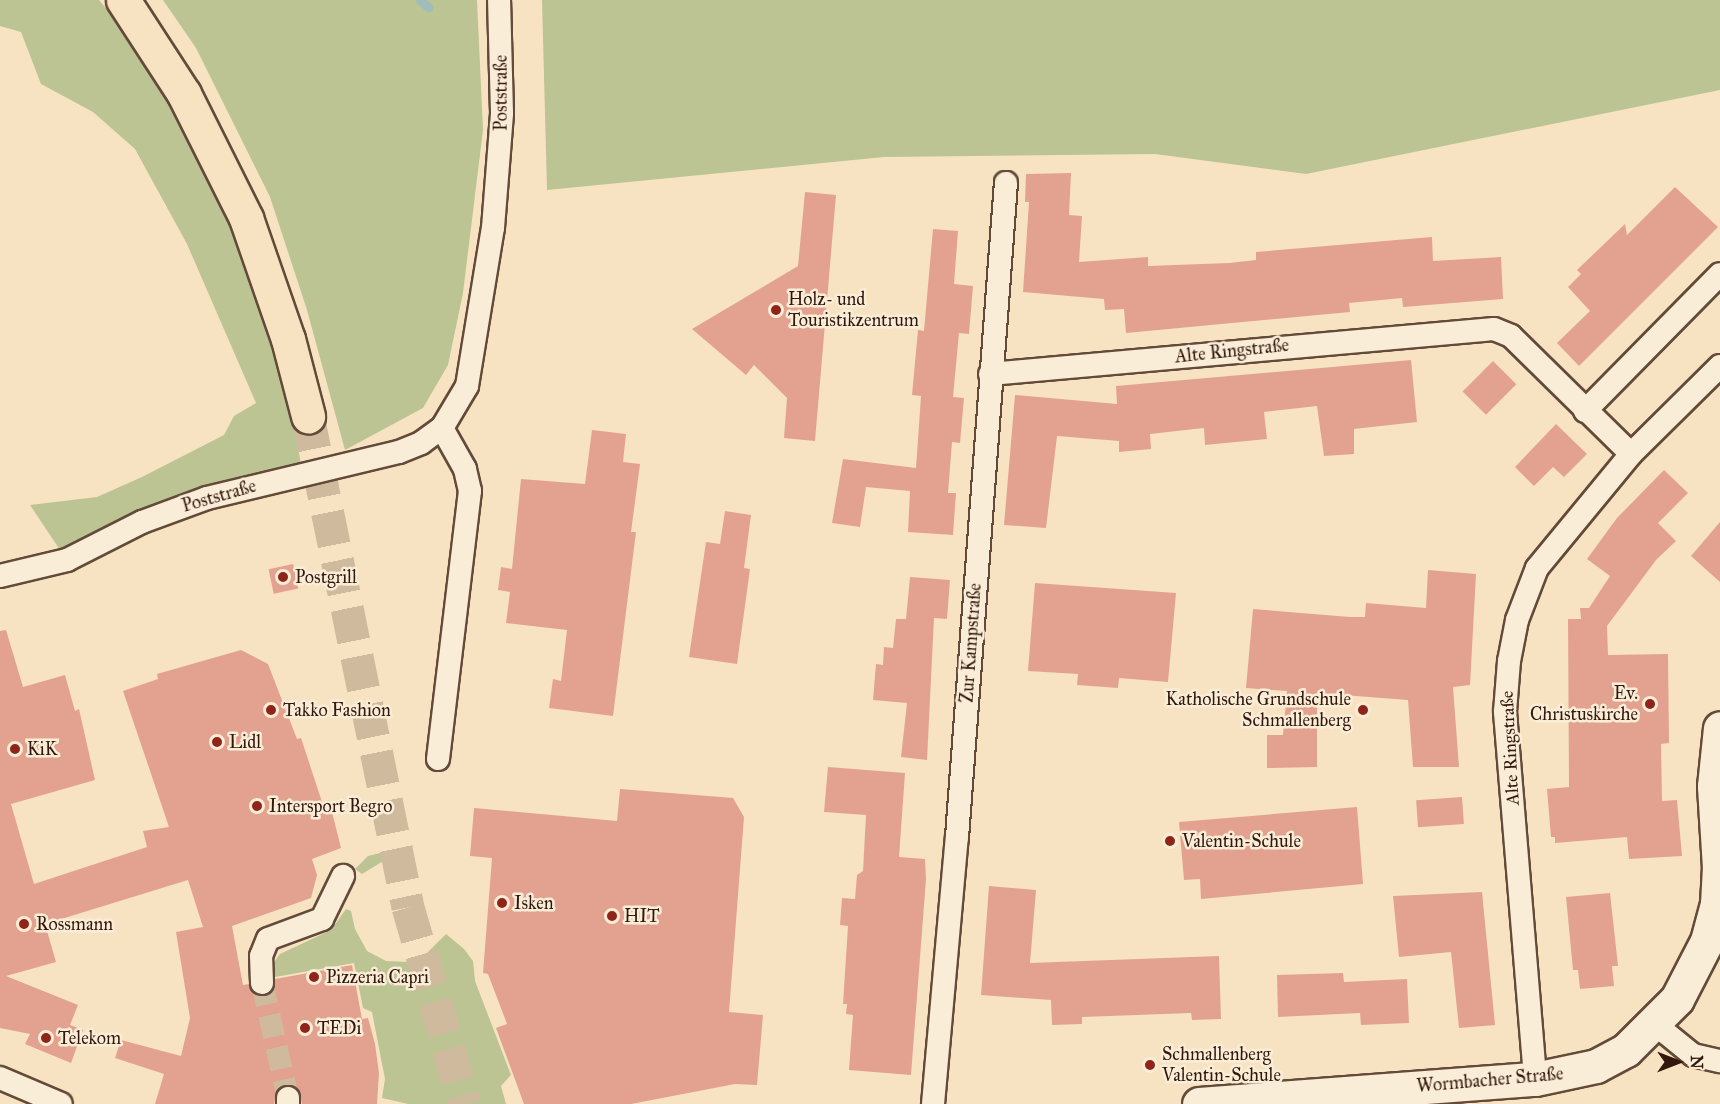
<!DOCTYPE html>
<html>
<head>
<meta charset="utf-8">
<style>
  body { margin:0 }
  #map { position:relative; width:1720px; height:1104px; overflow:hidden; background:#f7e3c1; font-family:"IM FELL Great Primer",serif }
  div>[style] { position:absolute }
  .green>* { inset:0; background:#bcc493 }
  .stream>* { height:9px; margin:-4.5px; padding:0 4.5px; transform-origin:4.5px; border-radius:4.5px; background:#9fbdba }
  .building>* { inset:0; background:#e3a290; transform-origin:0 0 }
  .street-tunnel>* { height:22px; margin-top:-11px; transform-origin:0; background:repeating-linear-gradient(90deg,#d0ba9d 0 22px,transparent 0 33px) }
  .primary-tunnel>* { height:33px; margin-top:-16.5px; transform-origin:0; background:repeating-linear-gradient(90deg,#d0ba9d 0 33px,transparent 0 49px) }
  .roads { filter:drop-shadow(2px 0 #634a39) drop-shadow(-2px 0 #634a39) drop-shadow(0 2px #634a39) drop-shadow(0 -2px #634a39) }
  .street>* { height:22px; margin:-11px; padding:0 11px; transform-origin:11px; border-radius:11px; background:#faedd7 }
  .secondary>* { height:33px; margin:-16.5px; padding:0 16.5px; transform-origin:16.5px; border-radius:16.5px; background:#faedd7 }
  .primary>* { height:33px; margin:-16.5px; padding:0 16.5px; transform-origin:16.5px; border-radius:16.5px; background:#f7e3c1 }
  .dots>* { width:16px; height:16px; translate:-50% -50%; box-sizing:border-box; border:3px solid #faedd7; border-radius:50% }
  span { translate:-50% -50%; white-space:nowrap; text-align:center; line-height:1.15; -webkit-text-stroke:5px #faedd7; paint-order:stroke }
  .street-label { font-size:18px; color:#32170c }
  .poi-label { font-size:18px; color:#32170c }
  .left { translate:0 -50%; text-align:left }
  .right { translate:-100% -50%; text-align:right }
  .north { position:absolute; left:1648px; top:1032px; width:60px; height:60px; -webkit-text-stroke:4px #faedd7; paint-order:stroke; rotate:90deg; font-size:16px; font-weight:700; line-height:24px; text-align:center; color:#32170c }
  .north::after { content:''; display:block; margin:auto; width:21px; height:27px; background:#32170c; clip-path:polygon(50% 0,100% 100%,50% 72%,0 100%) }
</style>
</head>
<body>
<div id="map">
  <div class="green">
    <i style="clip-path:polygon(0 0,99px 0,151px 62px,220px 184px,262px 296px,289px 399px,301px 464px,129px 516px,60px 550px,30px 505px,97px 497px,142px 477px,224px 435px,234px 416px,256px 403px,187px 244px,135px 149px,93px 112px,41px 84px,21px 32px,0 26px)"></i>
    <i style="clip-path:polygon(163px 0,477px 0,483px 130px,463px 293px,448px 365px,423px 408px,345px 450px,307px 310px,270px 197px,196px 48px)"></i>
    <i style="clip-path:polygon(542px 0,1720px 0,1720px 90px,1306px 174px,1155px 154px,884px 157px,547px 190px)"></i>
    <i style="clip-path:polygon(404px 847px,405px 856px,385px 860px,362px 874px,355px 869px,368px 856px)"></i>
    <i style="clip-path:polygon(346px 909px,351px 911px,355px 929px,367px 951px,386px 961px,409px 962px,423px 957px,446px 934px,464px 949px,473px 961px,475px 981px,511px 1075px,501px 1086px,506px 1104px,408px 1104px,382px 1098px,385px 1079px,372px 1012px,363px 1008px,354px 963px,275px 977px,271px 973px,270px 967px,280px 954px,331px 930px)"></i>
  </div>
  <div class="stream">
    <i style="left:420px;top:0;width:11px;rotate:41deg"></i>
  </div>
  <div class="building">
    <i style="clip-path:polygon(1071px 173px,1069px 215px,1082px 216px,1079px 262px,1148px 257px,1148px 266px,1229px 263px,1256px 260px,1256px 252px,1432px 237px,1433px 261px,1501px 257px,1503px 299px,1403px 307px,1402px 298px,1349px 303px,1350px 312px,1126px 333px,1124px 309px,1105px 310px,1104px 299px,1023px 292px,1029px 202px,1025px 202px,1026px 174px)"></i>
    <i style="clip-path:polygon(1675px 187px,1718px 227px,1579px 366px,1557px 343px,1590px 311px,1568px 287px,1581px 274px,1577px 270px,1625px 224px,1627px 235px)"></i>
    <i style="clip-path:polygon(805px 192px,836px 195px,815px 441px,784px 438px,787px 398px,754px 365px,746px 375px,692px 329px,798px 266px)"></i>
    <i style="clip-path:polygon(933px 229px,958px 231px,954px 284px,973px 286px,969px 334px,959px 333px,953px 397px,964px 398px,960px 443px,952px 442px,948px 493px,956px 493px,953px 535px,908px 532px,910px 491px,866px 487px,860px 527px,832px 523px,843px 459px,916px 468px,921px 396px,912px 395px,918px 330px,924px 331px)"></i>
    <i style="clip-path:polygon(1411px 360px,1417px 422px,1354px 429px,1354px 454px,1324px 456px,1317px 406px,1264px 412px,1267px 439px,1205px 445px,1204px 428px,1150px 434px,1151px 449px,1119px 452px,1119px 441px,1057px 436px,1046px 528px,1004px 525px,1015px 395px,1117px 404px,1116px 386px)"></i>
    <i style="left:1493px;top:361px;width:33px;height:43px;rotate:45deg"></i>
    <i style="clip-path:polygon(1556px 424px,1587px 454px,1564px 477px,1553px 467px,1534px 486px,1515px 467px)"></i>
    <i style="clip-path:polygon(592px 430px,626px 434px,623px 462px,640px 464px,631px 532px,636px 532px,613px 716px,549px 708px,553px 679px,561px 681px,567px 630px,506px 623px,510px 592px,498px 590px,501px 567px,512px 569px,521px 479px,585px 484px)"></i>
    <i style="clip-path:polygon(1664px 470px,1688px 493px,1658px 523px,1676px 541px,1656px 560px,1607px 626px,1608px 655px,1668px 654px,1669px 743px,1661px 744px,1662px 801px,1677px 800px,1682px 856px,1629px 859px,1627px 837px,1555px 843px,1555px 837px,1551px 837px,1547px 789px,1569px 787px,1568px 619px,1581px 619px,1580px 608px,1589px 608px,1610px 576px,1587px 559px,1617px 518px)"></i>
    <i style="clip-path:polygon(725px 511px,751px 515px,744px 568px,750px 569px,737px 664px,689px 657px,706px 542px,720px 544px)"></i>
    <i style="clip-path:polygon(1720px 522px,1720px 582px,1691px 556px)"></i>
    <i style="left:293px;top:564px;width:25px;height:25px;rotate:78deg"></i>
    <i style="clip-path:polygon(1428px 570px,1476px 574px,1470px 685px,1453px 687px,1459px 767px,1413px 767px,1408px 700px,1317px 693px,1317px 767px,1267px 768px,1267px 735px,1283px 735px,1287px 691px,1246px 688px,1253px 609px,1350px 617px,1365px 617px,1366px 603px,1426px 608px)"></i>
    <i style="clip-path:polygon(910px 577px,950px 580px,947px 619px,934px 618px,927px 760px,901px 757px,907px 703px,873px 700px,876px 664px,883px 665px,884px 647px,893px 648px,896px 619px,906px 619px)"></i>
    <i style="clip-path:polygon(1035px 583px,1176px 593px,1168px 682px,1119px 678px,1118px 688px,1077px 685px,1078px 674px,1028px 671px)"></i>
    <i style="clip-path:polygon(6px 630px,23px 687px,65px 675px,75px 711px,79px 709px,95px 780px,11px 804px,34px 884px,147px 847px,143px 831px,169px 827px,123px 691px,158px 679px,157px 674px,241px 650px,268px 664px,297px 739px,301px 738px,322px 802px,329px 800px,341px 848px,312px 859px,317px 875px,311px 898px,232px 926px,243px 985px,249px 984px,255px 995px,263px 996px,274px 990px,275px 979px,352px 965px,362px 1019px,368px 1018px,375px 1044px,379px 1073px,377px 1104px,302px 1104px,299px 1091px,289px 1085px,277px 1091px,274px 1104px,155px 1104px,164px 1074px,115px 1058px,121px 1040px,181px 1056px,190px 1018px,176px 932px,203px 927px,188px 880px,45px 924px,56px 962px,6px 976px,78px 1005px,70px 1025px,83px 1030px,71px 1063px,25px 1044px,30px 1034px,0 1028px,0 631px)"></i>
    <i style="clip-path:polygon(828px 767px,905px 773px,899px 857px,925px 859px,926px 879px,911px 1075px,849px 1070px,853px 1015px,846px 1014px,847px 1004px,843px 1004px,848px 926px,840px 925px,842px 898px,855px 899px,857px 875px,863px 871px,866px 815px,824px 812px)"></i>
    <i style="clip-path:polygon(620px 789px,733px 798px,744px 817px,729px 1012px,763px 1015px,757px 1085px,735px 1084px,631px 1104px,524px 1104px,496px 1028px,507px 1024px,488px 974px,483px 973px,492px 858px,470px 856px,474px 808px,617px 821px)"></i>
    <i style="left:1462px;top:797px;width:27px;height:46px;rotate:86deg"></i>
    <i style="clip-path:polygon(1357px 807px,1363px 884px,1201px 899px,1200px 879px,1184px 880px,1179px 822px)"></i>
    <i style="clip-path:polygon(989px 886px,1036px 890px,1030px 963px,1219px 956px,1221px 1019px,1192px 1020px,1191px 1013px,1082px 1017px,1082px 1024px,1052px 1025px,1051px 1000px,981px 995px)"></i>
    <i style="clip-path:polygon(1482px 892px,1495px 1025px,1459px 1028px,1451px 952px,1399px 957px,1393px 896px)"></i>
    <i style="clip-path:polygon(1610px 893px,1618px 966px,1612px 966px,1614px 986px,1580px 989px,1578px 970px,1573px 970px,1566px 897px)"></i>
    <i style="clip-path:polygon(1343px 973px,1344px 982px,1407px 979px,1409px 1023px,1361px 1025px,1360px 1013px,1278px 1017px,1277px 975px)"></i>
  </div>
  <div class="street-tunnel">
    <i style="left:262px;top:983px;width:118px;rotate:77.3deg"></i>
  </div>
  <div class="primary-tunnel">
    <i style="left:308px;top:416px;width:501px;rotate:78.49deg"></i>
    <i style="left:408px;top:907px;width:205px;rotate:73.9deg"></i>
  </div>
  <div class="roads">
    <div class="street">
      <i style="left:990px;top:374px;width:506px;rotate:-5.1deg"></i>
      <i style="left:1494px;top:329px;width:18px;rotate:22deg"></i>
      <i style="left:1511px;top:336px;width:168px;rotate:44.5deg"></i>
      <i style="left:1631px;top:454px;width:148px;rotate:129.5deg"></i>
      <i style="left:1537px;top:568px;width:56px;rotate:111deg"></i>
      <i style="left:1517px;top:620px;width:42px;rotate:101deg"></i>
      <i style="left:1509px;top:661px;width:51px;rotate:94.5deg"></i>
      <i style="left:1505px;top:712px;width:368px;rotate:85.3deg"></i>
      <i style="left:1585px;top:411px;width:192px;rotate:-45.4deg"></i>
      <i style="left:1631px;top:454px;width:125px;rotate:-44.7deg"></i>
      <i style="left:0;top:576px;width:69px;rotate:-13.4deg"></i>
      <i style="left:67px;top:560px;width:84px;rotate:-26.9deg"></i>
      <i style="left:142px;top:522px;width:69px;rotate:-20.3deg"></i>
      <i style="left:207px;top:498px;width:197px;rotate:-13.5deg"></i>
      <i style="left:399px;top:452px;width:24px;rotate:-22deg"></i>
      <i style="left:421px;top:443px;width:26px;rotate:-36deg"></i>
      <i style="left:442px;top:428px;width:49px;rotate:-59.2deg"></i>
      <i style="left:467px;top:386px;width:160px;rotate:-80.7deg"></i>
      <i style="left:493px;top:228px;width:115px;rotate:-85.5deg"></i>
      <i style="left:502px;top:113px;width:113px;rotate:-91.5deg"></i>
      <i style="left:438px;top:759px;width:270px;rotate:-83.2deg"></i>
      <i style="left:470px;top:491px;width:23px;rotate:-103deg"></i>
      <i style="left:465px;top:469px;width:47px;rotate:-119.3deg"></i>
      <i style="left:262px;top:983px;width:27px;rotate:-92deg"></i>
      <i style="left:261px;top:956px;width:18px;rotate:-68deg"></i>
      <i style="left:268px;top:939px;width:58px;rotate:-20.3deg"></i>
      <i style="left:322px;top:919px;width:48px;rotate:-64deg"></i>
      <i style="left:1656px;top:1025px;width:48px;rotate:39deg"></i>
      <i style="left:1693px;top:1055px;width:28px;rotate:13deg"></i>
      <i style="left:0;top:1078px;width:66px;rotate:23.1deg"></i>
      <i style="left:288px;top:1098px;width:6px;rotate:90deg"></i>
      <i style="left:933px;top:1104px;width:268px;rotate:-84.9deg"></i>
      <i style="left:957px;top:837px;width:656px;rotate:-85.72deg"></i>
    </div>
    <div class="secondary">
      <i style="left:1199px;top:1104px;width:337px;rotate:-4.3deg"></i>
      <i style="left:1535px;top:1079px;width:62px;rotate:-12deg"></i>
      <i style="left:1596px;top:1066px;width:34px;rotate:-28deg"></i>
      <i style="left:1626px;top:1050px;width:72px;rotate:-45deg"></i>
      <i style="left:1677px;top:999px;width:65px;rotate:-62.7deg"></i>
      <i style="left:1707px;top:941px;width:38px;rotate:-75deg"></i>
      <i style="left:1717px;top:904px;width:36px;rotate:-87deg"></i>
      <i style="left:1719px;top:868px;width:82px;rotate:-93.5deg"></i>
      <i style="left:1714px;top:786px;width:58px;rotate:-84.1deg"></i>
    </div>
    <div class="primary">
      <i style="left:123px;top:0;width:112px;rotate:57deg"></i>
      <i style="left:184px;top:94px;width:139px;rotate:63.4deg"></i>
      <i style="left:246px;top:218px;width:128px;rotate:70.9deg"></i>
      <i style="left:288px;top:339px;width:80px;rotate:75.4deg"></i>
    </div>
  </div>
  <div class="dots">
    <i style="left:776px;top:310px;background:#8f2418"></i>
    <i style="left:283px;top:577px;background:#8f2418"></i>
    <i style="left:1650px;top:704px;background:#8f2418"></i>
    <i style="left:271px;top:710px;background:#8f2418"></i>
    <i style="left:1363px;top:710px;background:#8f2418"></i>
    <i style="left:217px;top:742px;background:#8f2418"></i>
    <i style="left:15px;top:749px;background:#8f2418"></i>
    <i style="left:257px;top:806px;background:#8f2418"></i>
    <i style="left:1170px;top:841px;background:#8f2418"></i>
    <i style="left:502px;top:903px;background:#8f2418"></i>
    <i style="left:612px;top:916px;background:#8f2418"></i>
    <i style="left:24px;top:924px;background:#8f2418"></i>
    <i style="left:314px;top:977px;background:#8f2418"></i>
    <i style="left:305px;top:1028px;background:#8f2418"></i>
    <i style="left:46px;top:1038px;background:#8f2418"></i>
    <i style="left:1150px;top:1065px;background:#8f2418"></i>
  </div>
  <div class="street-label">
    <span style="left:501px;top:93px;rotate:-90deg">Poststraße</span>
    <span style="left:1232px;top:351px;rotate:-6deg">Alte Ringstraße</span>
    <span style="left:219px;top:496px;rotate:-16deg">Poststraße</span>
    <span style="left:971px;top:643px;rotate:-86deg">Zur Kampstraße</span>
    <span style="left:1510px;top:748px;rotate:-93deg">Alte Ringstraße</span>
    <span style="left:1490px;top:1080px;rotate:-5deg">Wormbacher Straße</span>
  </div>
  <div class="poi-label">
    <span class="left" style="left:788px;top:310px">Holz- und<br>Touristikzentrum</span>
    <span class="left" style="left:295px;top:577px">Postgrill</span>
    <span class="right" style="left:1638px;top:704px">Ev.<br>Christuskirche</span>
    <span class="right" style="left:1351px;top:710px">Katholische Grundschule<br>Schmallenberg</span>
    <span class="left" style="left:283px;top:710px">Takko Fashion</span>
    <span class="left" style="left:229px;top:742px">Lidl</span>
    <span class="left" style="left:27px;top:749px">KiK</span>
    <span class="left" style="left:269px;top:806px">Intersport Begro</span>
    <span class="left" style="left:1182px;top:841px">Valentin-Schule</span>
    <span class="left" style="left:514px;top:903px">Isken</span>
    <span class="left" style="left:624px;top:916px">HIT</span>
    <span class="left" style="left:36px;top:924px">Rossmann</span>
    <span class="left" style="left:326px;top:977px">Pizzeria Capri</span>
    <span class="left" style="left:317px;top:1028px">TEDi</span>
    <span class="left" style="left:58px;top:1038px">Telekom</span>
    <span class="left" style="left:1162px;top:1065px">Schmallenberg<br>Valentin-Schule</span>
  </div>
  <div class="north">N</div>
</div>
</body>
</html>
